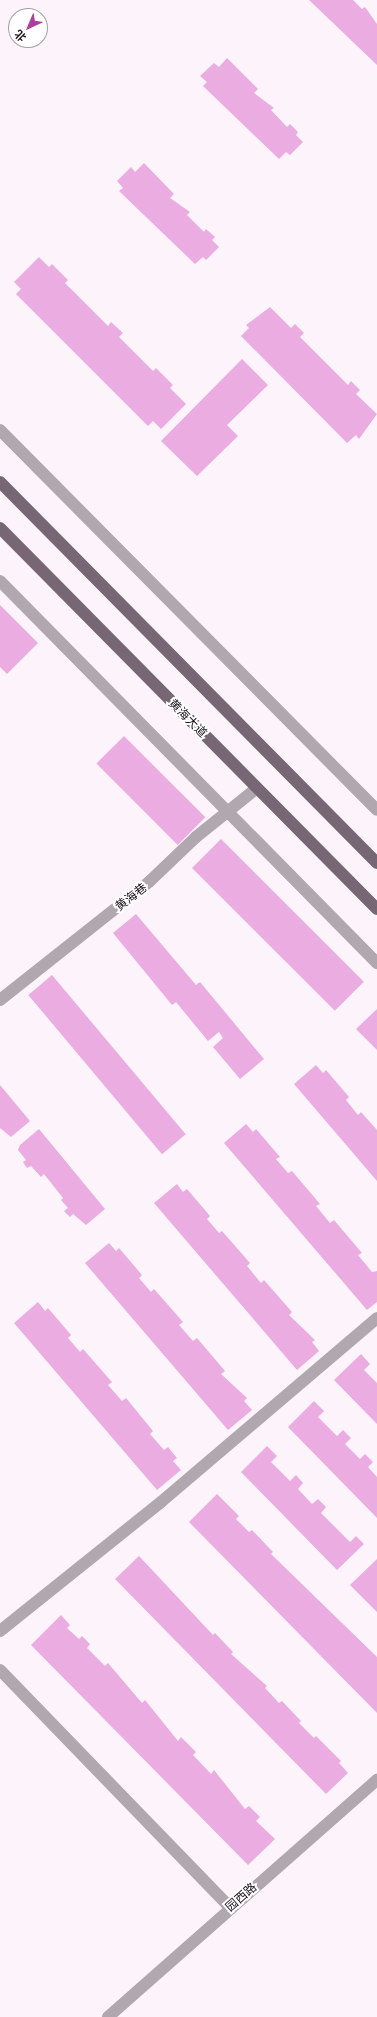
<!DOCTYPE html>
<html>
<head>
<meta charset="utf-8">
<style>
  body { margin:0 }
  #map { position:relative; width:377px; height:2017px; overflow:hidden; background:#fdf4fb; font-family:"Playfair Display","Noto Sans SC",serif }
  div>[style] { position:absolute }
  .building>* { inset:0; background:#ebace1; transform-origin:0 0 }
  .minor>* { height:12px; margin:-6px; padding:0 6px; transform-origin:6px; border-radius:6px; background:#b1a7af }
  .primary>* { height:12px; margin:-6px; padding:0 6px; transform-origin:6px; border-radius:6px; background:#776674 }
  span { translate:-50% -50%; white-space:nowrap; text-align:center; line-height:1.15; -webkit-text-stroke:4px #fff; paint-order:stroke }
  .street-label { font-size:12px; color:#181017 }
  .north { position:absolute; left:8px; top:8px; width:40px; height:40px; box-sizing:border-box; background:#fff; border:1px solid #a39fa2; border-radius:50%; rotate:224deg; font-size:11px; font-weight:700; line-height:16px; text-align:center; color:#181017 }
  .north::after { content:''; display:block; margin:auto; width:14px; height:18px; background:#ab3fa0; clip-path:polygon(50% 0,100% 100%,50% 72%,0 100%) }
</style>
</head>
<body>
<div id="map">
  <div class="building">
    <i style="clip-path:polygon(309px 0,353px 0,362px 9px,365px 7px,377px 24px,377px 65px)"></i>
    <i style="clip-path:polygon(227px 58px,258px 89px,254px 93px,274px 108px,271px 110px,287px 127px,290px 124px,298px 132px,296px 135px,303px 142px,290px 155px,286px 152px,279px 159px,203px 86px,207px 82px,200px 76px,214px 63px,219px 67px)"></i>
    <i style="clip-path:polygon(144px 163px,174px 194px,170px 198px,190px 212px,187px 215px,204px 232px,206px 229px,215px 237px,212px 240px,219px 247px,206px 260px,203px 257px,195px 264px,119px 191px,123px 188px,117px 181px,131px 167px,135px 172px)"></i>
    <i style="clip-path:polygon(39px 257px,49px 267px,52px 264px,68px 280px,65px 283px,108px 326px,111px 322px,123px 333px,119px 337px,153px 371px,156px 368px,173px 385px,170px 388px,186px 404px,161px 429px,153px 421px,148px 426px,16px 294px,21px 289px,14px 282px)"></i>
    <i style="clip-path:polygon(270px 307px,291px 328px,295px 324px,304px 333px,300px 337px,348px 385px,351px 381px,360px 390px,356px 394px,377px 414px,359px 439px,356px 435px,347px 443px,241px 336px,249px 328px,246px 325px)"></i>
    <i style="clip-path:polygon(242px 359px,268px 385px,227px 425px,238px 436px,197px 476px,161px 441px)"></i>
    <i style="clip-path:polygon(0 605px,38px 643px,7px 674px,0 667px)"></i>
    <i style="left:124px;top:736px;width:115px;height:39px;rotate:45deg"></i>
    <i style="left:221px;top:839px;width:202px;height:41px;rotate:45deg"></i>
    <i style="clip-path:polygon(136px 914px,196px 985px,200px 982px,264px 1059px,240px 1079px,213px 1047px,223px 1038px,219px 1032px,208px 1041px,176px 1002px,172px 1005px,113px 933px)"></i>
    <i style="left:52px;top:975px;width:208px;height:31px;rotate:50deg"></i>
    <i style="clip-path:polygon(377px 1009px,377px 1050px,356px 1029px)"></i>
    <i style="clip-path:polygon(316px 1065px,323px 1073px,326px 1070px,349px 1097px,346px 1100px,358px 1115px,361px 1112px,377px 1130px,377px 1181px,294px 1084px)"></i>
    <i style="clip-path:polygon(0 1085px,30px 1121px,11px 1137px,0 1128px)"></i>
    <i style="clip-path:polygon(246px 1124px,253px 1132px,256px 1129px,280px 1157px,276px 1159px,288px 1173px,292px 1171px,320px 1204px,316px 1206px,330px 1223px,334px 1220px,362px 1253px,358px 1255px,372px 1272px,377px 1271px,377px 1302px,367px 1310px,224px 1143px)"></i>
    <i style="clip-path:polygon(39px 1129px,105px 1209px,86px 1225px,73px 1214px,70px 1217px,64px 1211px,68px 1208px,61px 1200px,63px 1198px,44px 1174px,41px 1177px,31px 1166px,27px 1168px,23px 1162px,26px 1160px,18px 1150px,20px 1145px)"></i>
    <i style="clip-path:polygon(177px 1184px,183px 1192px,187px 1189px,210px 1216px,207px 1219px,219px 1233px,222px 1231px,250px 1263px,247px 1266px,261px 1283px,264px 1280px,292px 1312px,289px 1315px,315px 1340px,312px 1342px,319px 1351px,297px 1370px,154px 1203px)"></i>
    <i style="clip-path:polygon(109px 1243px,116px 1251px,119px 1248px,142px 1275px,139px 1278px,151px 1292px,154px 1289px,183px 1322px,179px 1325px,193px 1341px,197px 1338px,225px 1371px,221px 1374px,247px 1398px,244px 1401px,252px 1410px,228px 1430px,85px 1263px)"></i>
    <i style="clip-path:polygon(38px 1302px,45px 1311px,48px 1308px,71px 1335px,68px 1338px,80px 1352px,83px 1349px,112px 1382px,108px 1385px,122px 1401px,126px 1398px,153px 1431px,150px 1434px,164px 1450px,168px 1447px,177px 1458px,173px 1461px,181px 1470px,157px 1490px,14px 1323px)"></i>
    <i style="clip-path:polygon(361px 1354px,370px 1364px,364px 1370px,377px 1383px,377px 1424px,334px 1380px)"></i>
    <i style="clip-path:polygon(314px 1401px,324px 1411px,318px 1417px,337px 1436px,343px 1430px,351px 1438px,345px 1444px,360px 1459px,365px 1454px,373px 1462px,368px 1467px,377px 1477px,377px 1518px,288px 1427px)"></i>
    <i style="clip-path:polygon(267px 1446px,277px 1456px,271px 1462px,290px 1481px,296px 1475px,303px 1483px,298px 1489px,312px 1504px,318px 1499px,326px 1507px,321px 1513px,350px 1542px,356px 1536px,364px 1544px,337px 1570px,241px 1472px)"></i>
    <i style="clip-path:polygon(217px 1494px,239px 1516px,236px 1519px,249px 1532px,252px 1530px,273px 1552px,271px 1554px,377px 1657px,377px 1713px,189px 1522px)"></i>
    <i style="clip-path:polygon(139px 1556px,213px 1635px,215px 1633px,233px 1652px,231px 1654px,267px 1686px,265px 1688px,279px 1703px,282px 1701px,301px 1721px,299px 1723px,314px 1738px,316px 1736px,341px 1761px,339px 1763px,348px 1773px,326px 1794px,115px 1579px)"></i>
    <i style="clip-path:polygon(377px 1559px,377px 1612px,350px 1585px)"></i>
    <i style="clip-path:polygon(61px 1615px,70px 1625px,67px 1628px,79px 1639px,82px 1636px,90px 1644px,87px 1648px,105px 1666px,108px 1663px,142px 1703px,145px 1700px,178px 1741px,181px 1737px,196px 1752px,193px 1755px,211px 1774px,214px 1770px,245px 1809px,249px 1806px,260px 1817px,256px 1821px,275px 1839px,248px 1865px,31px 1645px)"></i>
  </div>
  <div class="minor">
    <i style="left:0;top:430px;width:535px;rotate:45.23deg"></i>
    <i style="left:0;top:581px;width:537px;rotate:45.38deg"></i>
    <i style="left:0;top:1000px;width:191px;rotate:-38.4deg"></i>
    <i style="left:150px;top:881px;width:64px;rotate:-43.7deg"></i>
    <i style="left:196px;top:837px;width:78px;rotate:-38.8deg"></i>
    <i style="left:0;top:1631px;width:206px;rotate:-38.7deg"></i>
    <i style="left:161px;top:1502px;width:284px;rotate:-40.4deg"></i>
    <i style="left:0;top:1670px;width:330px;rotate:45.9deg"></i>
    <i style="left:108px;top:2017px;width:359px;rotate:-41.4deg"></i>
  </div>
  <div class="primary">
    <i style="left:0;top:482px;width:536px;rotate:45.3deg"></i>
    <i style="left:0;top:528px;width:536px;rotate:45.3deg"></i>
  </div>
  <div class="street-label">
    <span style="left:188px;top:718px;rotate:45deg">黄海大道</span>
    <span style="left:131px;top:897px;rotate:-38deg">黄海巷</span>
    <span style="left:241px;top:1897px;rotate:-41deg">园西路</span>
  </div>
  <div class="north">北</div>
</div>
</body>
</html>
